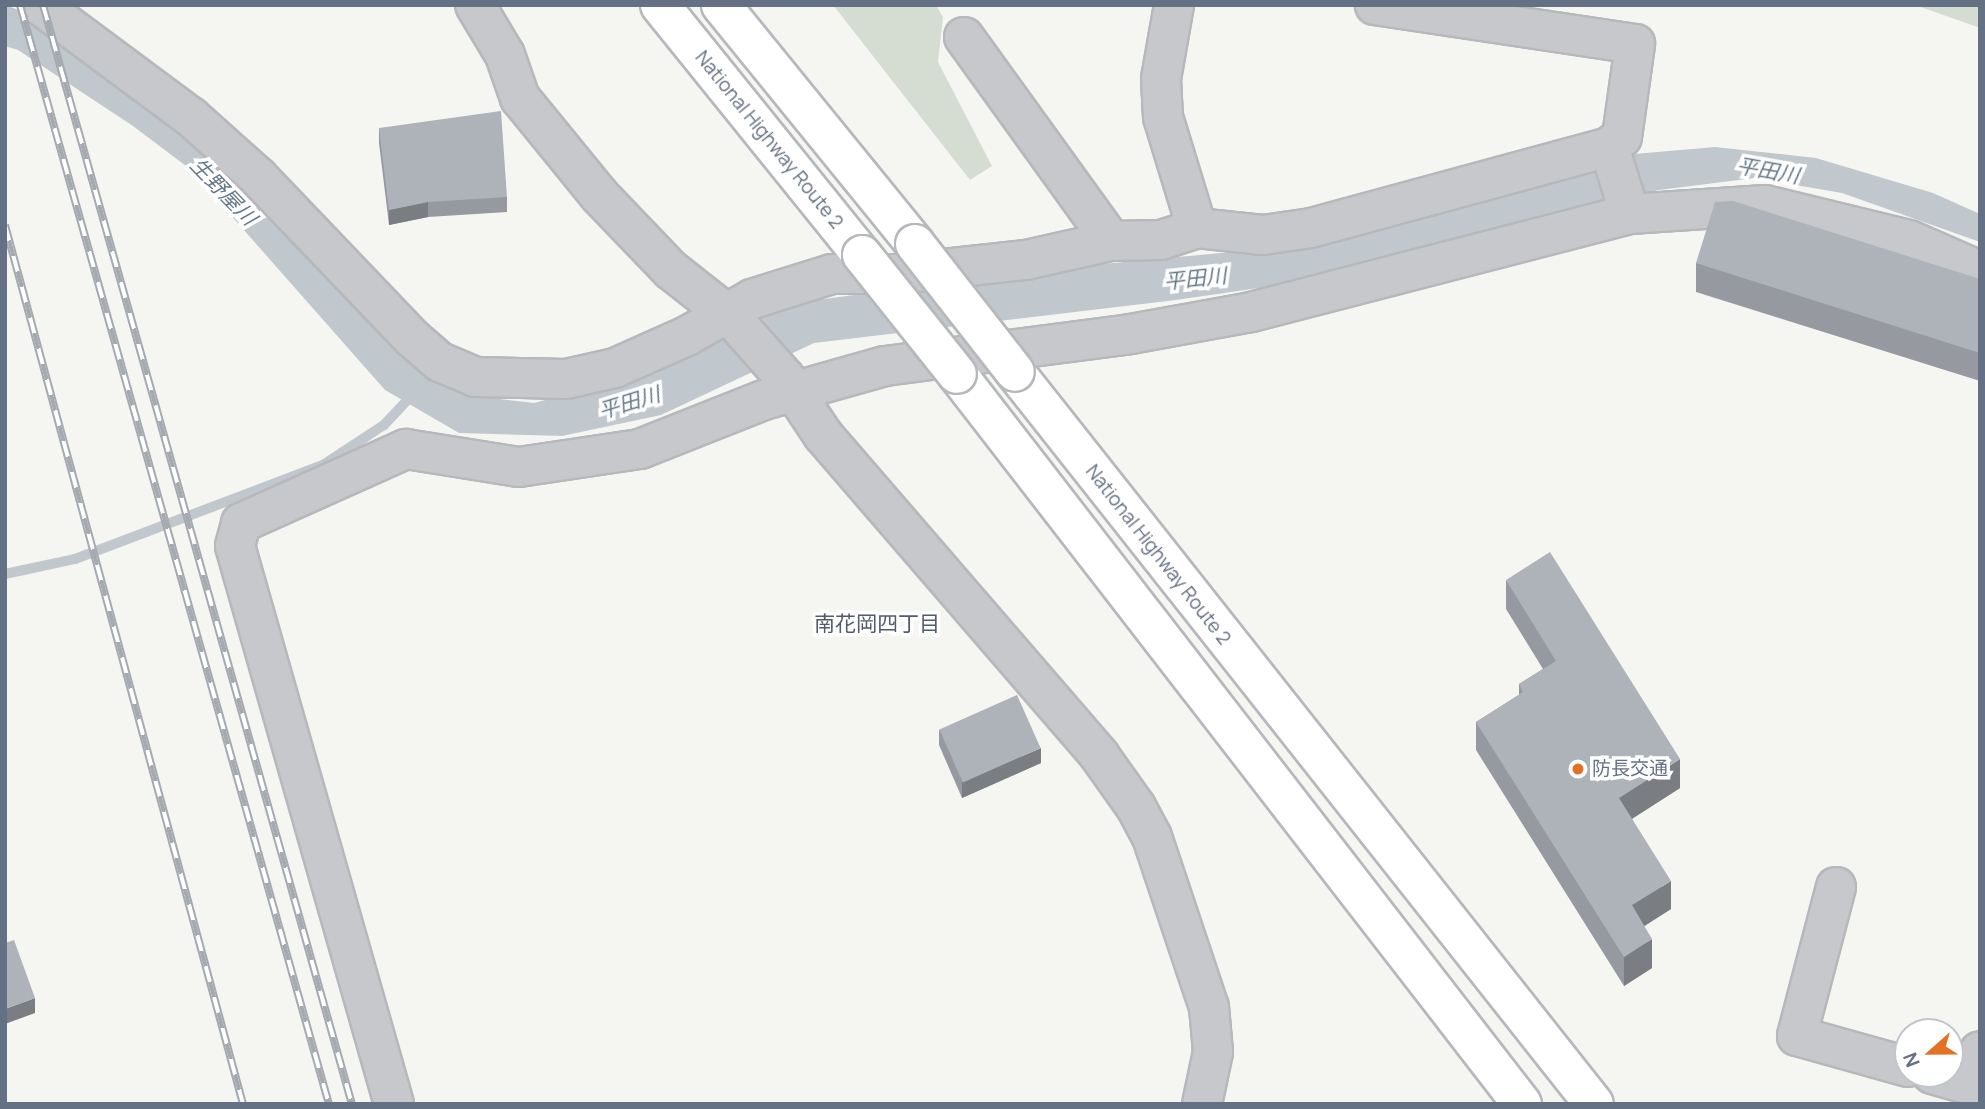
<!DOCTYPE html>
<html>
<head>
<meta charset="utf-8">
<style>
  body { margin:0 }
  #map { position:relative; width:1985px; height:1109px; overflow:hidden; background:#f5f6f2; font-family:Manrope,"Noto Sans JP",sans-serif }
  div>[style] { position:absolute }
  .green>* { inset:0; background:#d5ddd3 }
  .water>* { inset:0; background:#c0c8ce }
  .stream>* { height:10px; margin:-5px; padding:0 5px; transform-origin:5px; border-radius:5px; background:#c0c8ce }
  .roads { filter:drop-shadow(2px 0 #b6b8bc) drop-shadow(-2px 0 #b6b8bc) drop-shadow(0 2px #b6b8bc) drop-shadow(0 -2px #b6b8bc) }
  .street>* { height:38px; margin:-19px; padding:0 19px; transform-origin:19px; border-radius:19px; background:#c6c8cc }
  .highway>* { height:38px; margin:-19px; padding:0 19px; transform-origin:19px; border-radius:19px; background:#fff }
  .rail>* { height:8px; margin-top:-4px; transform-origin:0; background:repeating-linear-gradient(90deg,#fff 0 16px,#a5a9b0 0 32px); box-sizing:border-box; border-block:2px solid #a5a9b0 }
  .bridges { filter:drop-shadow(2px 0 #b6b8bc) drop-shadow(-2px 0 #b6b8bc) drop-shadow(0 2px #b6b8bc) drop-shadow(0 -2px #b6b8bc) }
  .highway-bridge>* { height:38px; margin:-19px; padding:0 19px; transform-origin:19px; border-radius:19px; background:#fff }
  .wall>* { inset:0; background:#969aa0 }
  .shaded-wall>* { inset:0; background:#7a7d82 }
  .building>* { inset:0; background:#aeb3ba; transform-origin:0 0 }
  .dots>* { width:19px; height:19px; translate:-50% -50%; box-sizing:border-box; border:4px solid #fff; border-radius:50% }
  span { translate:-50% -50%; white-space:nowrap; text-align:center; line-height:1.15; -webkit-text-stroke:7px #fff; paint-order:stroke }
  .street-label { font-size:19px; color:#647083 }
  .poi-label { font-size:19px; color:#647083 }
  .left { translate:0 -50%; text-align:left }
  .water-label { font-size:21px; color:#647887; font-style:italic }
  .neighbourhood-label { font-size:21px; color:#525b68 }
  .frame { position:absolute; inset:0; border:7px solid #647083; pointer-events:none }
  .north { position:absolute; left:1894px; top:1018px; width:70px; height:70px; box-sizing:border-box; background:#fff; border:2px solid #c1c6cd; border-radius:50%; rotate:249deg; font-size:19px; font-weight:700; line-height:28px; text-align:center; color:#647083 }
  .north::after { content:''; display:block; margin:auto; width:24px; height:32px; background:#e47123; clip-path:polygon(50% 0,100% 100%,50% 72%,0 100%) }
</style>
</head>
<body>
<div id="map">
  <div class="green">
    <i style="clip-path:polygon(833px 5px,936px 5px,943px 17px,938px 62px,992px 166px,970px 180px)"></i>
    <i style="clip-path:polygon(1915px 5px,1980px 5px,1980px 28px)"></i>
  </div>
  <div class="water">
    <i style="clip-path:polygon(5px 5px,40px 18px,132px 90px,244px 194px,415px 369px,465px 395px,534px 403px,629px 378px,795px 303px,1038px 270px,1286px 247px,1634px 154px,1715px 147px,1816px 158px,1933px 193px,1980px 214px,1980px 242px,1842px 193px,1755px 178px,1659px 190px,1354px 274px,1176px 300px,814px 343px,661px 415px,562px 436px,459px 433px,385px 390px,190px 169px,133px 126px,18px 50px,5px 46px)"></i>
  </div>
  <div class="stream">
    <i style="left:5px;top:574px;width:72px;rotate:-12.1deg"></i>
    <i style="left:75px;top:559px;width:265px;rotate:-20.8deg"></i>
    <i style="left:323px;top:465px;width:73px;rotate:-33.3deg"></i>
    <i style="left:384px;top:425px;width:45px;rotate:-46.8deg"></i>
  </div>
  <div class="roads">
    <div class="street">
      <i style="left:40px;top:5px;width:188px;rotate:36.6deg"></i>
      <i style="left:191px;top:117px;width:90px;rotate:41.8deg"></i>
      <i style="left:258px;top:177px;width:223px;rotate:46.3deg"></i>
      <i style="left:412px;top:338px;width:37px;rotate:41deg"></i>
      <i style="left:440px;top:362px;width:38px;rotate:23deg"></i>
      <i style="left:475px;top:377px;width:91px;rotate:1.3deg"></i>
      <i style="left:566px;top:379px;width:50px;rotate:-12.7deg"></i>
      <i style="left:615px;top:368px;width:79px;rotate:-24deg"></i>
      <i style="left:687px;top:336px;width:75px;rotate:-29.6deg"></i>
      <i style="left:752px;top:299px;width:84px;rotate:-17.4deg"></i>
      <i style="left:832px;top:274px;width:65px"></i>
      <i style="left:897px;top:274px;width:130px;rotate:-6.2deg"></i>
      <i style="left:1026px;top:260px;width:87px;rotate:-12.6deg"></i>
      <i style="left:475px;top:5px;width:58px;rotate:59deg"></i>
      <i style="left:505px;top:55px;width:46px;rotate:70.8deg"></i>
      <i style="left:520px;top:98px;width:125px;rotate:50.8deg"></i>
      <i style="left:599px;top:195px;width:104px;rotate:46.2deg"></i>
      <i style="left:671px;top:270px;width:78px;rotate:38.2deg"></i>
      <i style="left:732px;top:318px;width:80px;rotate:48.5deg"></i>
      <i style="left:785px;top:378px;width:69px;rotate:56.3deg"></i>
      <i style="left:823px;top:435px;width:423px;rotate:49.2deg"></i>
      <i style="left:1099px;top:755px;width:64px;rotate:54.6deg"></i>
      <i style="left:1136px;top:807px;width:34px;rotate:62deg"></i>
      <i style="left:1152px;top:837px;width:179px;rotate:71.5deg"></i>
      <i style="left:1209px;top:1007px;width:45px;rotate:84.9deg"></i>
      <i style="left:1213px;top:1052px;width:53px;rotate:101.9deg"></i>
      <i style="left:1174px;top:5px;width:75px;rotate:100deg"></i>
      <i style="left:1161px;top:79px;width:38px;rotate:87deg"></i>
      <i style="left:1163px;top:117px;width:116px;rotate:73deg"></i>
      <i style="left:964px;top:37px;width:251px;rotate:54.2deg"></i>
      <i style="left:1111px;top:241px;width:50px;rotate:-1.1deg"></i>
      <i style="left:1161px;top:240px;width:38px;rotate:-18deg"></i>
      <i style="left:1197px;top:228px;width:66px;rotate:6.1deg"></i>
      <i style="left:1263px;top:235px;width:49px;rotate:-8.3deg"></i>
      <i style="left:1311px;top:228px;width:309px;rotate:-15.2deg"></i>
      <i style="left:1609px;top:147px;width:16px;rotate:-38deg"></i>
      <i style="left:1622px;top:137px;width:94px;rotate:-82deg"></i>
      <i style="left:1635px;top:44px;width:263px;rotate:-171.5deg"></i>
      <i style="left:1609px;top:147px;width:70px;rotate:72.6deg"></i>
      <i style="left:1836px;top:887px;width:154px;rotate:104.7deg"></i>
      <i style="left:1797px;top:1036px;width:115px;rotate:15.6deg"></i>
      <i style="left:1932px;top:1074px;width:40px;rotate:16deg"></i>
      <i style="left:1970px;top:1085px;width:35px;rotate:-74deg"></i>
      <i style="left:394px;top:1104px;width:580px;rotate:-105.9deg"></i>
      <i style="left:235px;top:546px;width:24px;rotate:-75deg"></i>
      <i style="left:241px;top:523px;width:181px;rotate:-24.2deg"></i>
      <i style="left:406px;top:449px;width:114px;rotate:9.1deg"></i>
      <i style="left:519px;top:467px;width:122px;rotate:-8.5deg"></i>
      <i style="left:640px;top:449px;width:133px;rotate:-21.6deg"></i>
      <i style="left:764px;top:400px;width:126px;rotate:-15.7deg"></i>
      <i style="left:885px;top:366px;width:242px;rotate:-7.4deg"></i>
      <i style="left:1125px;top:335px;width:128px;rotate:-10.3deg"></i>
      <i style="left:1251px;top:312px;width:391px;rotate:-14.5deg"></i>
      <i style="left:1630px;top:214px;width:135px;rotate:-3.8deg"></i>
      <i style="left:1765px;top:205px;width:148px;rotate:13.7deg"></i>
      <i style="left:1909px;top:240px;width:77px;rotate:23.6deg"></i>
    </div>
    <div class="highway">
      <i style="left:660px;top:5px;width:321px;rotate:51.1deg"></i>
      <i style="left:721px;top:5px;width:308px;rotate:50.9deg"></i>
      <i style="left:1015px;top:372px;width:933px;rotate:51.66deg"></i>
      <i style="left:957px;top:374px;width:923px;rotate:52.26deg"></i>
    </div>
  </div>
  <div class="rail">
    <i style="left:20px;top:5px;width:1142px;rotate:74.3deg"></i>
    <i style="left:43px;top:5px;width:1142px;rotate:74.3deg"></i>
    <i style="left:5px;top:225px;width:911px;rotate:74.85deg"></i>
  </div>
  <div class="bridges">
    <div class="highway-bridge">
      <i style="left:915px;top:244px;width:162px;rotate:52deg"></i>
      <i style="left:862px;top:255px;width:152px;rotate:51.4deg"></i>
    </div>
  </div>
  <div class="wall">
    <i style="clip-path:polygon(379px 128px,507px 197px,507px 212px,428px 217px,389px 225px,379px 143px)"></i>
    <i style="clip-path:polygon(1696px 263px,1980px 279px,1980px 381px,1696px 292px)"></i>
    <i style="clip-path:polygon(1506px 580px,1680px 788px,1632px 819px,1671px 909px,1644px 926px,1652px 968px,1624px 986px,1476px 750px,1476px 722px,1519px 695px,1519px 684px,1543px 669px,1506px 609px)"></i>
    <i style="clip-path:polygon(939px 730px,1041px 763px,962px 798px,939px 745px)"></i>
  </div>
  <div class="shaded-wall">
    <i style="clip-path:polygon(428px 202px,428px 217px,389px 225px,389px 210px)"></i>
    <i style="clip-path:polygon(1041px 748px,1041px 763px,962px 798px,962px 782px)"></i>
    <i style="clip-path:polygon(1680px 759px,1680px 788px,1619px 827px,1619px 798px)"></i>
    <i style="clip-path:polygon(1671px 881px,1671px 909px,1632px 934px,1632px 905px)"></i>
    <i style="clip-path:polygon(1652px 939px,1652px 968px,1624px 986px,1624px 957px)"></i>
    <i style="clip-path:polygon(35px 998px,35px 1013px,5px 1024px,5px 1009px)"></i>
  </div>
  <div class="building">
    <i style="clip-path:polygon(501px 111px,507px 197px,428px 202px,389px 210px,379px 128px)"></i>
    <i style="clip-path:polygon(1733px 201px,1980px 279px,1980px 353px,1696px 263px,1715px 202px)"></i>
    <i style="clip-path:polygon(1550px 552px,1680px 759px,1619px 798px,1671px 881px,1632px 905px,1652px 939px,1624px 957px,1476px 722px,1523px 692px,1519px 684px,1556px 661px,1506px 580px)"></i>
    <i style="left:1017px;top:695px;width:58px;height:85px;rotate:66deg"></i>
    <i style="clip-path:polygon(14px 940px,35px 998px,5px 1009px,5px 943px)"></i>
  </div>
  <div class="dots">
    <i style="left:1578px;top:769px;background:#e47123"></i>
  </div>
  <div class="street-label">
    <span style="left:769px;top:140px;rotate:51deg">National Highway Route 2</span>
    <span style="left:1158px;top:555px;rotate:52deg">National Highway Route 2</span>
  </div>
  <div class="poi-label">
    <span class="left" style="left:1592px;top:769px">防長交通</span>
  </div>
  <div class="water-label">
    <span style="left:1768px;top:170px;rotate:10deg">平田川</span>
    <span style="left:224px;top:191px;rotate:46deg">生野屋川</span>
    <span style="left:1195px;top:278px;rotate:-6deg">平田川</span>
    <span style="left:629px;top:402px;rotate:-17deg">平田川</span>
  </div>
  <div class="neighbourhood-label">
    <span style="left:877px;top:623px">南花岡四丁目</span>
  </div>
  <div class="frame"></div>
  <div class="north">N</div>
</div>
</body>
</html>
